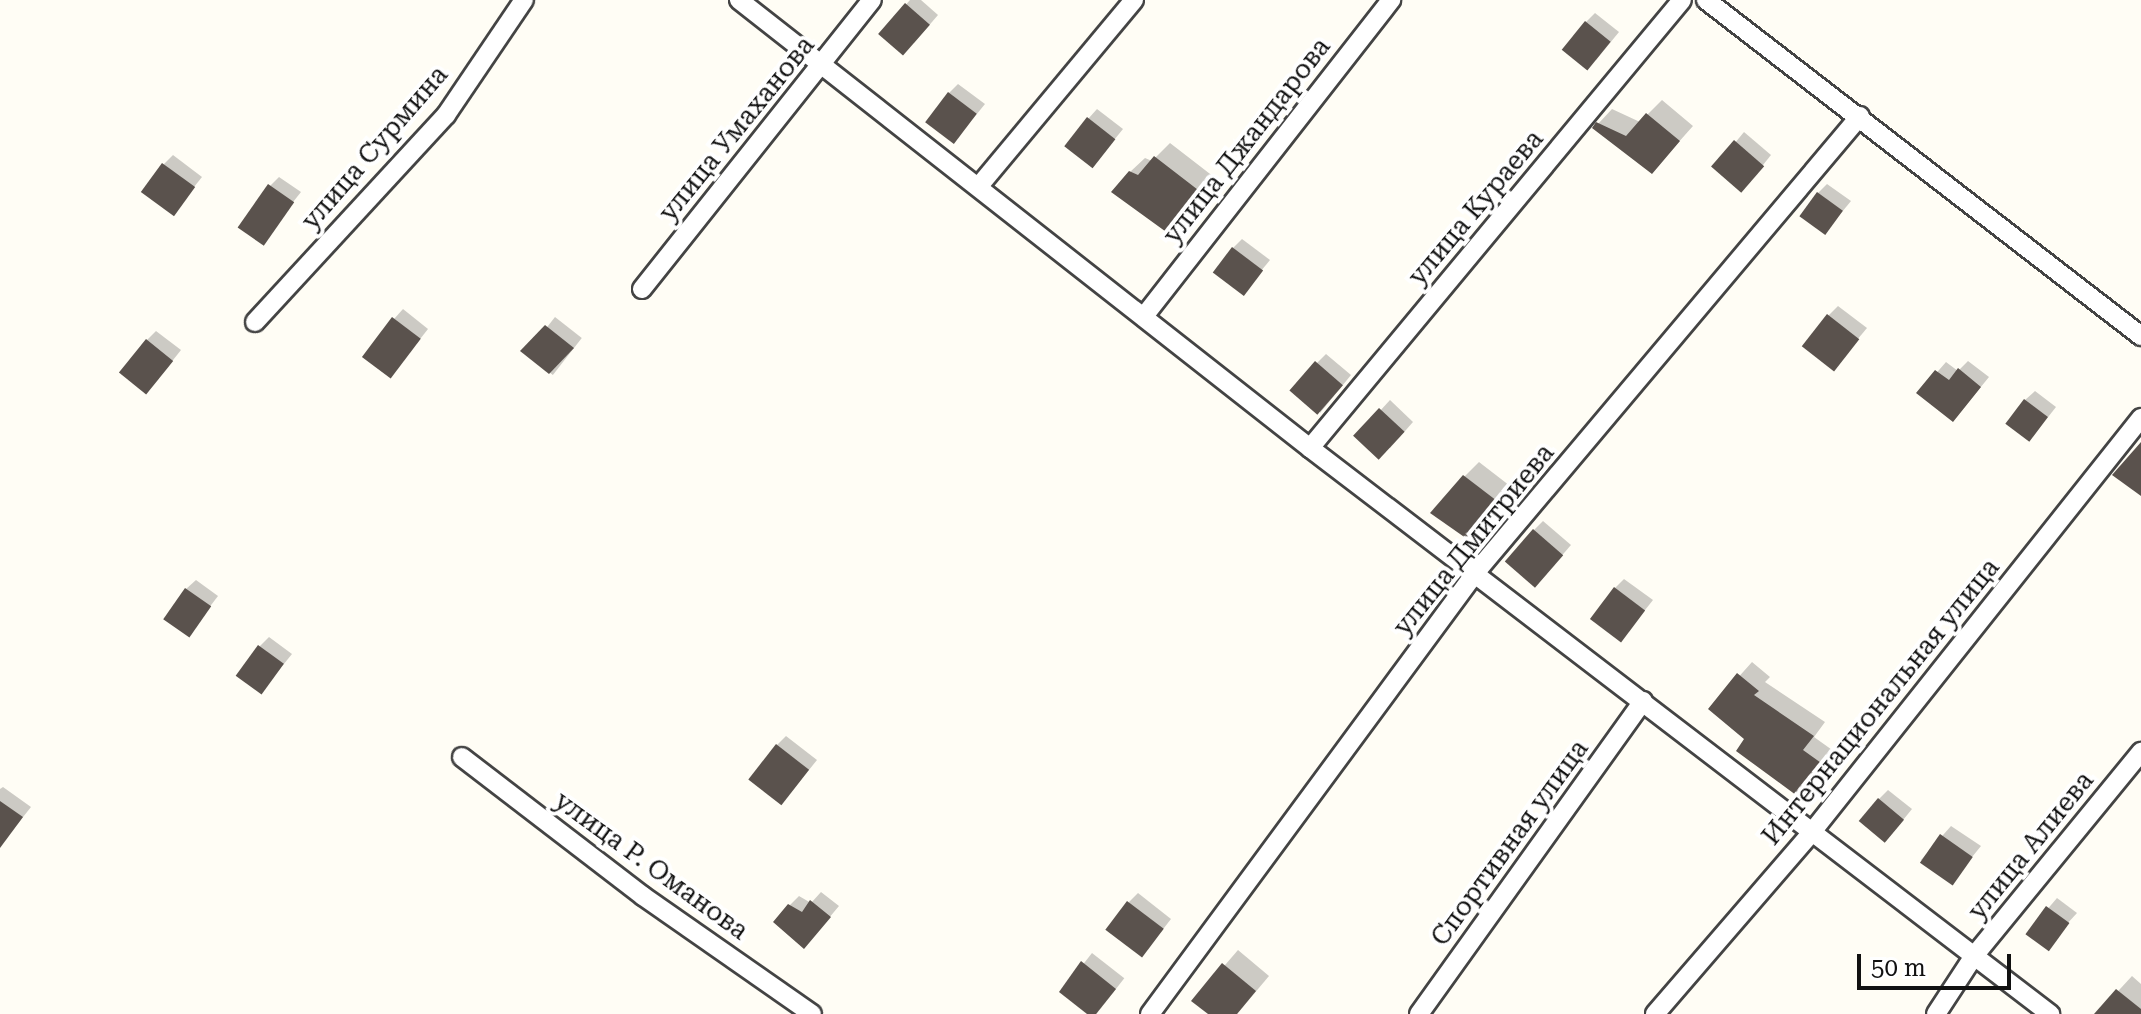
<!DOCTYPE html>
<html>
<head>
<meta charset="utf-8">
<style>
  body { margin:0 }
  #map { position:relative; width:2141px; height:1014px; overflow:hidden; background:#fffdf5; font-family:"Roboto Serif",serif }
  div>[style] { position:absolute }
  .shadow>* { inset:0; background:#0003; transform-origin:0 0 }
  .building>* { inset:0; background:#5a524d; transform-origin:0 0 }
  .roads { filter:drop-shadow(2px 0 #444) drop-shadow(-2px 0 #444) drop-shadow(0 2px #444) drop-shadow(0 -2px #444) }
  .street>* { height:18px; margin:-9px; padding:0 9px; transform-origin:9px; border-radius:9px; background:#fff }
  span { translate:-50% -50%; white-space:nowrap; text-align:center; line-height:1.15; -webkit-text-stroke:8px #fff; paint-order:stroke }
  .street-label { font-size:26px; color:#111 }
  .scale { position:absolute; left:1857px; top:954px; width:154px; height:36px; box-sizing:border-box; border:4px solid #111; border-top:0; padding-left:10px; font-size:24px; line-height:28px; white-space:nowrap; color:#111; -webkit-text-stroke:6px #fff; paint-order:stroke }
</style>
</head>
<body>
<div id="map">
  <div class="shadow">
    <i style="clip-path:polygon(910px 0,921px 0,938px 15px,914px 43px,881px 33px)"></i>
    <i style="clip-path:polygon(1595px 13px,1619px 32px,1596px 60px,1586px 22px)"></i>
    <i style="clip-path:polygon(958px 84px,985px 104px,954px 142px,949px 93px)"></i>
    <i style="clip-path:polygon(1662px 100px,1693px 126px,1652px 172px,1598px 124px,1612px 109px,1640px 122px)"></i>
    <i style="clip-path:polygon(1097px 109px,1123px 129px,1093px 166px,1088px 119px)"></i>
    <i style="clip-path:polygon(1744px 132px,1771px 155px,1751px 180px,1715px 167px)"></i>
    <i style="clip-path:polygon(1170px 143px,1214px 177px,1183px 217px,1130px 172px,1145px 158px,1152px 161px)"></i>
    <i style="clip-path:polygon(173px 155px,202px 177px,174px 212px,164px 164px)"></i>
    <i style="clip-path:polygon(279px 177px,301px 192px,270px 231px,270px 186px)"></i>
    <i style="clip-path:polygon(1827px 184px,1851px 201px,1833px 223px,1818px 193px)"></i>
    <i style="clip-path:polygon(1242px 239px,1270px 260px,1252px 282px,1233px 248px)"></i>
    <i style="clip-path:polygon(1838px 306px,1867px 328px,1842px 358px,1828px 316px)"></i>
    <i style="clip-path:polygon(403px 309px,428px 329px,391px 376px,394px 319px)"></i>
    <i style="left:555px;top:317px;width:34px;height:47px;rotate:38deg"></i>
    <i style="clip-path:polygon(156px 331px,181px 350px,158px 379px,147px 340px)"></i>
    <i style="clip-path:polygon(1326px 354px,1351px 375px,1320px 413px,1317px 363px)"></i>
    <i style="clip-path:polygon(1968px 361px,1989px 377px,1962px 410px,1919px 393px,1946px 362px,1958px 371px)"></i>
    <i style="clip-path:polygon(2035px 391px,2056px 407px,2030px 440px,2025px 400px)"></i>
    <i style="clip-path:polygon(1390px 400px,1413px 422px,1390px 448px,1357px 436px)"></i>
    <i style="clip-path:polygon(1479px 462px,1514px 489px,1470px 539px,1464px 477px)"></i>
    <i style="clip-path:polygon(1543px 521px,1571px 545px,1545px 575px,1534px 530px)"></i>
    <i style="clip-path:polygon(1624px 579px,1653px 600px,1630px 629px,1615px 588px)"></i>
    <i style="clip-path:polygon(196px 580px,218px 596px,189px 634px,186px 589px)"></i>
    <i style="clip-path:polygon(269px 637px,292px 654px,262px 691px,260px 646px)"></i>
    <i style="clip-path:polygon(1752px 662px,1770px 677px,1765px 682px,1825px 722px,1814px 737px,1835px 752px,1799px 796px,1747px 738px,1710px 709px)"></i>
    <i style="clip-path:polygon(786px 736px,817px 760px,792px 791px,777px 745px)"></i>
    <i style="clip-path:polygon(3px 787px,31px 807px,0 846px,0 789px)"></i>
    <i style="clip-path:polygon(1888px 790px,1912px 809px,1886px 841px,1879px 799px)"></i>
    <i style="clip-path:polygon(1951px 826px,1981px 846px,1959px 873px,1921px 860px)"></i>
    <i style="clip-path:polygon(821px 892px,839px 906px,813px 937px,790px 905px,799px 896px,811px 903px)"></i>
    <i style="clip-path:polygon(1138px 893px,1171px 919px,1142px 956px,1129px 902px)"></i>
    <i style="clip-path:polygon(2057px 898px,2077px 913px,2055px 937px,2027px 933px)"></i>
    <i style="clip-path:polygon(1238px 950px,1269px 976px,1237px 1014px,1211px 1014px,1194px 1001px)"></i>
    <i style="left:1092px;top:953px;width:41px;height:49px;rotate:38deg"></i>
    <i style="clip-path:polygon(2132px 976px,2141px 984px,2141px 1014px,2097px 1014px)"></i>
  </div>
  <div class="building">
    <i style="left:905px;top:3px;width:33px;height:41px;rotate:41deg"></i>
    <i style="left:1585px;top:21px;width:33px;height:37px;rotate:39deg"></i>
    <i style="left:948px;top:92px;width:36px;height:38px;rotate:37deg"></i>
    <i style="clip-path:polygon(1646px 113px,1680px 141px,1652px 174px,1592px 128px,1596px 122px,1626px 136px)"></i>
    <i style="left:1087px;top:117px;width:36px;height:37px;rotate:38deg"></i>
    <i style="left:1734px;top:140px;width:40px;height:35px;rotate:41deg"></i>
    <i style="clip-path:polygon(1154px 156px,1202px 193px,1169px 234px,1111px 192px,1129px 171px,1138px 175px)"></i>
    <i style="left:162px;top:163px;width:41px;height:36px;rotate:36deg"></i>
    <i style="left:268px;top:184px;width:32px;height:53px;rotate:35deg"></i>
    <i style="left:1817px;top:192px;width:32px;height:30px;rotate:36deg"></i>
    <i style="left:1232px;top:247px;width:39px;height:32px;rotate:37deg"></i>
    <i style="left:1827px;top:314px;width:41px;height:41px;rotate:38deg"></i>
    <i style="left:392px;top:317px;width:36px;height:50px;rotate:37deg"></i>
    <i style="clip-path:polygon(545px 325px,574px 348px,549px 374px,520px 351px)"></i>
    <i style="left:146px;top:339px;width:35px;height:43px;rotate:39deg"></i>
    <i style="left:1315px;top:361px;width:37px;height:39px;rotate:41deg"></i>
    <i style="clip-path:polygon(1958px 368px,1981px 387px,1953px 422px,1916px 393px,1935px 370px,1949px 380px)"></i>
    <i style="left:2024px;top:399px;width:30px;height:31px;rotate:37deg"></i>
    <i style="left:1379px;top:408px;width:35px;height:38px;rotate:43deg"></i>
    <i style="clip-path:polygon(2141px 442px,2141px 496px,2112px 475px)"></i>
    <i style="clip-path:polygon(1463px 475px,1501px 504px,1470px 541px,1430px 513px)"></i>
    <i style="left:1533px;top:529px;width:40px;height:43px;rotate:41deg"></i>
    <i style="left:1614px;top:587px;width:39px;height:40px;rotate:37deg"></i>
    <i style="left:185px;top:588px;width:32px;height:38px;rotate:35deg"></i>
    <i style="left:258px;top:645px;width:32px;height:38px;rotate:36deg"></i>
    <i style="clip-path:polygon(1737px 673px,1759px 691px,1754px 695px,1814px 736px,1803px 750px,1824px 765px,1800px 798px,1736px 751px,1744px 739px,1708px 709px)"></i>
    <i style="left:776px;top:744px;width:42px;height:45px;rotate:38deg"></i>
    <i style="left:1878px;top:798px;width:34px;height:30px;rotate:40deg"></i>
    <i style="clip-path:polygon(0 801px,23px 817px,0 848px)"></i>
    <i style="left:1940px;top:834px;width:40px;height:35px;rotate:35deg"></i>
    <i style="clip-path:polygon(810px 900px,831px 917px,804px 949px,773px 922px,788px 904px,802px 912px)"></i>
    <i style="left:1127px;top:901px;width:46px;height:36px;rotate:37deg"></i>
    <i style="left:2046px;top:906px;width:29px;height:35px;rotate:36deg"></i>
    <i style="clip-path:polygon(1081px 961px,1116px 989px,1096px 1014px,1087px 1014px,1059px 992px)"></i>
    <i style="clip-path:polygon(1222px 963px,1256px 991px,1237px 1014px,1208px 1014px,1191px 1001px)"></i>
    <i style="clip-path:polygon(2116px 989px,2141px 1009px,2141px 1014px,2094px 1014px)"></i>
  </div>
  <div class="roads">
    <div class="street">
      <i style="left:739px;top:0;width:726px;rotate:38.12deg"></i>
      <i style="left:1310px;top:448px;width:932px;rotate:37.41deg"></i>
      <i style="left:1706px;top:0;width:550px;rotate:37.68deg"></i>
      <i style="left:979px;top:186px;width:242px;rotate:-50.2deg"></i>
      <i style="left:642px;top:289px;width:369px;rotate:-51.5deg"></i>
      <i style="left:1145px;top:315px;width:400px;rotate:-52deg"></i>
      <i style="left:255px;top:322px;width:282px;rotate:-47.3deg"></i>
      <i style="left:446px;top:115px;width:139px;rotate:-55.9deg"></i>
      <i style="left:1310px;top:448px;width:582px;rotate:-50.3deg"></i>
      <i style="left:462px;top:757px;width:228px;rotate:37.5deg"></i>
      <i style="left:643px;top:896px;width:206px;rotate:34.9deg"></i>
      <i style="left:1150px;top:1014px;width:549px;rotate:-53.59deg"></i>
      <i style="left:1476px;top:572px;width:596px;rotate:-49.9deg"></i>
      <i style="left:1419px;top:1014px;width:385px;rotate:-54.4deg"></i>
      <i style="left:1655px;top:1014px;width:240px;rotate:-49.2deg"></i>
      <i style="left:1812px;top:832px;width:529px;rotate:-51.53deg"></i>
      <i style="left:1936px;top:1014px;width:69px;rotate:-56.8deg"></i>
      <i style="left:1974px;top:956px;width:264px;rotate:-50.7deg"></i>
    </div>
  </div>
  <div class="street-label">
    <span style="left:737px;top:129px;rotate:-51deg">улица Умаханова</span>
    <span style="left:1247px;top:141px;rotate:-52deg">улица Джандарова</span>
    <span style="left:375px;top:148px;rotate:-49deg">улица Сурмина</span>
    <span style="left:1476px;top:208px;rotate:-50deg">улица Кураева</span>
    <span style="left:1474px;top:540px;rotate:-51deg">улица Дмитриева</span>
    <span style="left:1881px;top:702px;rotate:-51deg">Интернациональная улица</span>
    <span style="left:1510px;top:843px;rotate:-54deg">Спортивная улица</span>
    <span style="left:2031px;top:846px;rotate:-51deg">улица Алиева</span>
    <span style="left:651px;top:866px;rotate:36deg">улица Р. Оманова</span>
  </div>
  <div class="scale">50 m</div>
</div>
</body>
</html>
